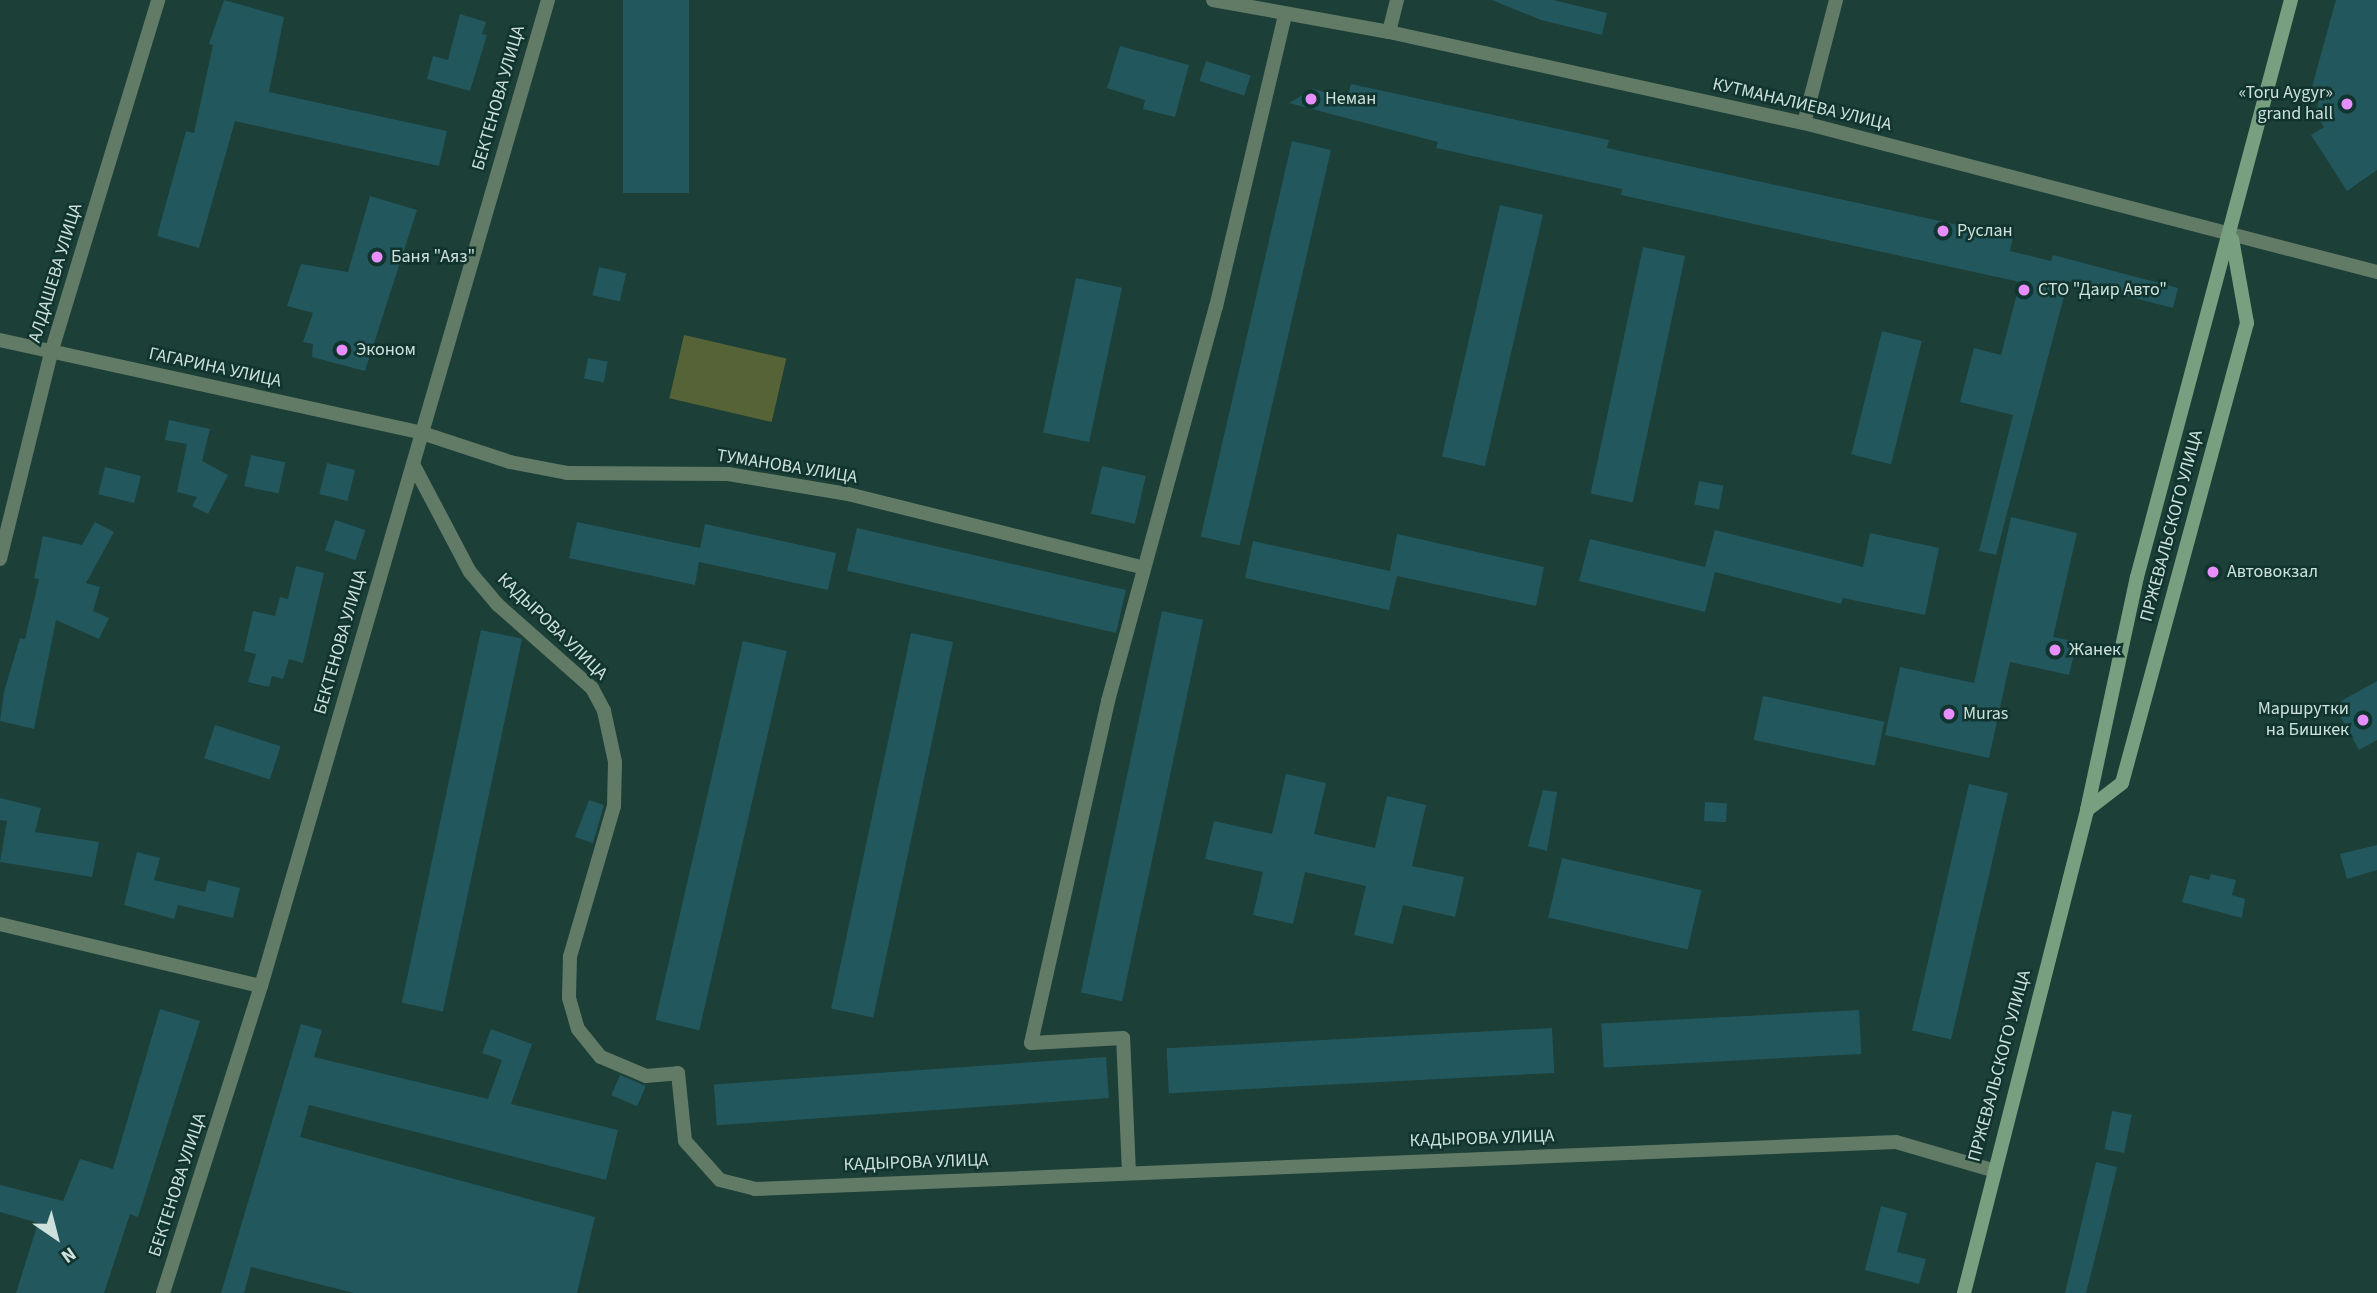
<!DOCTYPE html>
<html>
<head>
<meta charset="utf-8">
<style>
  body { margin:0 }
  #map { position:relative; width:2377px; height:1293px; overflow:hidden; background:#1c3f38; font-family:"Source Sans 3",sans-serif }
  div>[style] { position:absolute }
  .green>* { inset:0; background:#566337; transform-origin:0 0 }
  .building>* { inset:0; background:#22575e; transform-origin:0 0 }
  .street>* { height:14px; margin:-7px; padding:0 7px; transform-origin:7px; border-radius:7px; background:#627b66 }
  .secondary>* { height:14px; margin:-7px; padding:0 7px; transform-origin:7px; border-radius:7px; background:#78a080 }
  .dots>* { width:19px; height:19px; translate:-50% -50%; box-sizing:border-box; border:4px solid #11352e; border-radius:50% }
  span { translate:-50% -50%; white-space:nowrap; text-align:center; line-height:1.15; -webkit-text-stroke:5px #11352e; paint-order:stroke }
  .poi-label { font-size:18px; color:#cde0db }
  .right { translate:-100% -50%; text-align:right }
  .left { translate:0 -50%; text-align:left }
  .street-label { font-size:18px; color:#cde0db }
  .north { position:absolute; left:21px; top:1202px; width:70px; height:70px; -webkit-text-stroke:5px #11352e; paint-order:stroke; rotate:145deg; font-size:19px; font-weight:700; line-height:28px; text-align:center; color:#cde0db }
  .north::after { content:''; display:block; margin:auto; width:24px; height:32px; background:#cde0db; clip-path:polygon(50% 0,100% 100%,50% 72%,0 100%) }
</style>
</head>
<body>
<div id="map">
  <div class="green">
    <i style="left:684px;top:335px;width:105px;height:65px;rotate:13deg"></i>
  </div>
  <div class="building">
    <i style="clip-path:polygon(224px 0,284px 17px,269px 92px,447px 131px,439px 166px,235px 121px,199px 248px,157px 236px,186px 131px,194px 133px,213px 45px,209px 44px)"></i>
    <i style="left:623px;top:0;width:66px;height:193px"></i>
    <i style="clip-path:polygon(1492px 0,1553px 0,1607px 13px,1602px 35px,1541px 20px)"></i>
    <i style="clip-path:polygon(2336px 0,2377px 0,2377px 170px,2347px 191px,2311px 135px,2324px 127px,2315px 114px,2321px 94px,2310px 94px)"></i>
    <i style="clip-path:polygon(460px 14px,486px 22px,482px 34px,487px 35px,470px 91px,427px 79px,433px 56px,448px 60px)"></i>
    <i style="clip-path:polygon(1120px 46px,1189px 65px,1175px 117px,1143px 109px,1145px 100px,1107px 88px)"></i>
    <i style="left:1206px;top:61px;width:47px;height:21px;rotate:18deg"></i>
    <i style="clip-path:polygon(1351px 84px,1609px 140px,1607px 148px,2013px 237px,2010px 251px,2051px 261px,2053px 255px,2178px 288px,2173px 308px,2068px 281px,1996px 555px,1979px 551px,2013px 415px,1960px 402px,1974px 348px,2001px 355px,2020px 282px,1621px 195px,1622px 189px,1436px 148px,1438px 142px,1289px 103px,1313px 89px,1347px 98px)"></i>
    <i style="left:1292px;top:141px;width:40px;height:406px;rotate:13deg"></i>
    <i style="clip-path:polygon(370px 196px,417px 210px,365px 371px,312px 357px,313px 344px,303px 342px,313px 313px,287px 306px,301px 264px,348px 272px)"></i>
    <i style="left:1500px;top:205px;width:44px;height:258px;rotate:13deg"></i>
    <i style="left:1643px;top:247px;width:43px;height:252px;rotate:12deg"></i>
    <i style="left:599px;top:267px;width:28px;height:29px;rotate:13deg"></i>
    <i style="left:1076px;top:278px;width:47px;height:158px;rotate:12deg"></i>
    <i style="left:1882px;top:331px;width:41px;height:127px;rotate:14deg"></i>
    <i style="left:588px;top:358px;width:20px;height:21px;rotate:11deg"></i>
    <i style="clip-path:polygon(169px 420px,210px 429px,202px 461px,228px 475px,208px 514px,192px 506px,197px 497px,177px 492px,187px 444px,165px 440px)"></i>
    <i style="left:251px;top:455px;width:35px;height:32px;rotate:12deg"></i>
    <i style="left:327px;top:463px;width:29px;height:32px;rotate:14deg"></i>
    <i style="left:1102px;top:466px;width:45px;height:49px;rotate:13deg"></i>
    <i style="left:105px;top:467px;width:37px;height:28px;rotate:14deg"></i>
    <i style="left:1699px;top:481px;width:25px;height:24px;rotate:11deg"></i>
    <i style="clip-path:polygon(2011px 517px,2077px 533px,2053px 637px,2077px 642px,2069px 675px,2010px 662px,1989px 758px,1885px 735px,1900px 667px,1974px 683px)"></i>
    <i style="left:335px;top:520px;width:32px;height:32px;rotate:18deg"></i>
    <i style="clip-path:polygon(95px 522px,114px 532px,86px 583px,100px 587px,93px 611px,109px 618px,99px 639px,56px 620px,34px 729px,0 721px,4px 692px,20px 638px,25px 639px,39px 579px,34px 578px,43px 536px,82px 545px)"></i>
    <i style="clip-path:polygon(577px 522px,700px 548px,705px 524px,836px 553px,828px 590px,699px 562px,695px 585px,569px 558px)"></i>
    <i style="left:857px;top:528px;width:276px;height:44px;rotate:13deg"></i>
    <i style="clip-path:polygon(1715px 530px,1863px 567px,1870px 533px,1939px 548px,1925px 615px,1843px 598px,1841px 604px,1715px 572px,1705px 612px,1579px 581px,1590px 539px,1705px 567px)"></i>
    <i style="clip-path:polygon(1397px 534px,1544px 567px,1536px 606px,1397px 576px,1389px 610px,1245px 578px,1253px 541px,1390px 571px)"></i>
    <i style="clip-path:polygon(296px 566px,324px 573px,303px 663px,289px 659px,283px 679px,272px 676px,269px 687px,248px 682px,256px 654px,244px 651px,253px 611px,275px 616px,280px 597px,288px 599px)"></i>
    <i style="left:1162px;top:611px;width:42px;height:390px;rotate:12deg"></i>
    <i style="left:481px;top:630px;width:42px;height:381px;rotate:12deg"></i>
    <i style="left:911px;top:633px;width:43px;height:384px;rotate:12deg"></i>
    <i style="left:743px;top:641px;width:45px;height:389px;rotate:13deg"></i>
    <i style="clip-path:polygon(2377px 681px,2377px 740px,2359px 750px,2334px 705px)"></i>
    <i style="left:1763px;top:696px;width:124px;height:45px;rotate:12deg"></i>
    <i style="left:215px;top:725px;width:69px;height:35px;rotate:18deg"></i>
    <i style="clip-path:polygon(1286px 774px,1326px 783px,1314px 834px,1375px 848px,1387px 796px,1426px 805px,1412px 866px,1464px 877px,1455px 917px,1403px 905px,1393px 944px,1354px 935px,1366px 886px,1305px 872px,1293px 924px,1253px 915px,1263px 872px,1205px 859px,1214px 821px,1272px 834px)"></i>
    <i style="left:1969px;top:784px;width:40px;height:253px;rotate:13deg"></i>
    <i style="clip-path:polygon(1543px 790px,1557px 792px,1547px 851px,1528px 846px)"></i>
    <i style="clip-path:polygon(0 798px,41px 808px,35px 832px,99px 842px,92px 877px,0 862px,7px 821px,0 820px)"></i>
    <i style="clip-path:polygon(589px 800px,604px 805px,593px 843px,575px 837px)"></i>
    <i style="left:1705px;top:802px;width:22px;height:19px;rotate:3deg"></i>
    <i style="clip-path:polygon(2377px 845px,2377px 870px,2347px 879px,2340px 854px)"></i>
    <i style="clip-path:polygon(137px 852px,160px 858px,154px 880px,205px 892px,208px 880px,240px 888px,233px 918px,178px 905px,174px 919px,124px 905px)"></i>
    <i style="left:1562px;top:858px;width:143px;height:61px;rotate:13deg"></i>
    <i style="clip-path:polygon(2211px 874px,2236px 880px,2232px 895px,2245px 899px,2242px 918px,2182px 902px,2190px 875px,2209px 880px)"></i>
    <i style="clip-path:polygon(160px 1009px,200px 1021px,138px 1217px,130px 1214px,104px 1293px,16px 1293px,38px 1223px,0 1212px,0 1185px,63px 1201px,80px 1159px,113px 1169px)"></i>
    <i style="left:1859px;top:1010px;width:44px;height:258px;rotate:87deg"></i>
    <i style="clip-path:polygon(301px 1024px,322px 1030px,314px 1057px,488px 1099px,502px 1060px,482px 1053px,491px 1029px,532px 1044px,511px 1104px,618px 1130px,606px 1180px,309px 1105px,300px 1137px,595px 1217px,577px 1293px,354px 1293px,251px 1267px,244px 1293px,221px 1293px)"></i>
    <i style="left:1552px;top:1028px;width:45px;height:386px;rotate:87deg"></i>
    <i style="left:1106px;top:1057px;width:41px;height:393px;rotate:86deg"></i>
    <i style="left:620px;top:1075px;width:28px;height:22px;rotate:23deg"></i>
    <i style="left:2112px;top:1111px;width:20px;height:39px;rotate:11deg"></i>
    <i style="clip-path:polygon(2096px 1162px,2117px 1167px,2105px 1218px,2086px 1293px,2065px 1293px)"></i>
    <i style="clip-path:polygon(1881px 1206px,1907px 1213px,1897px 1252px,1926px 1259px,1919px 1284px,1865px 1270px)"></i>
  </div>
  <div class="street">
    <i style="left:1213px;top:0;width:179px;rotate:10.3deg"></i>
    <i style="left:1389px;top:32px;width:425px;rotate:12.4deg"></i>
    <i style="left:1804px;top:123px;width:592px;rotate:14.58deg"></i>
    <i style="left:1389px;top:32px;width:33px;rotate:-76deg"></i>
    <i style="left:1804px;top:123px;width:127px;rotate:-75.4deg"></i>
    <i style="left:0;top:340px;width:432px;rotate:12.4deg"></i>
    <i style="left:422px;top:433px;width:93px;rotate:18.2deg"></i>
    <i style="left:510px;top:462px;width:58px;rotate:10.9deg"></i>
    <i style="left:567px;top:473px;width:161px;rotate:0.4deg"></i>
    <i style="left:728px;top:474px;width:122px;rotate:9.5deg"></i>
    <i style="left:848px;top:494px;width:305px;rotate:14deg"></i>
    <i style="left:413px;top:464px;width:122px;rotate:62.2deg"></i>
    <i style="left:470px;top:572px;width:42px;rotate:49.8deg"></i>
    <i style="left:497px;top:604px;width:127px;rotate:41.5deg"></i>
    <i style="left:592px;top:688px;width:26px;rotate:62deg"></i>
    <i style="left:604px;top:711px;width:52px;rotate:77.8deg"></i>
    <i style="left:615px;top:762px;width:44px;rotate:91.3deg"></i>
    <i style="left:614px;top:806px;width:156px;rotate:106.3deg"></i>
    <i style="left:570px;top:956px;width:42px;rotate:91.4deg"></i>
    <i style="left:569px;top:998px;width:32px;rotate:74deg"></i>
    <i style="left:578px;top:1029px;width:36px;rotate:51deg"></i>
    <i style="left:601px;top:1057px;width:49px;rotate:22.9deg"></i>
    <i style="left:646px;top:1076px;width:32px;rotate:-5deg"></i>
    <i style="left:678px;top:1073px;width:68px;rotate:84.1deg"></i>
    <i style="left:685px;top:1141px;width:52px;rotate:48.1deg"></i>
    <i style="left:720px;top:1180px;width:36px;rotate:14deg"></i>
    <i style="left:755px;top:1189px;width:1142px;rotate:-2.36deg"></i>
    <i style="left:1896px;top:1142px;width:100px;rotate:16.3deg"></i>
    <i style="left:0;top:559px;width:212px;rotate:-76.1deg"></i>
    <i style="left:51px;top:353px;width:369px;rotate:-73.1deg"></i>
    <i style="left:0;top:924px;width:268px;rotate:13.4deg"></i>
    <i style="left:1129px;top:1173px;width:135px;rotate:-92.5deg"></i>
    <i style="left:1123px;top:1038px;width:92px;rotate:176.9deg"></i>
    <i style="left:1031px;top:1043px;width:351px;rotate:-77.3deg"></i>
    <i style="left:1108px;top:701px;width:409px;rotate:-74.7deg"></i>
    <i style="left:1216px;top:307px;width:301px;rotate:-76.7deg"></i>
    <i style="left:163px;top:1293px;width:322px;rotate:-72.3deg"></i>
    <i style="left:261px;top:986px;width:1027px;rotate:-73.77deg"></i>
  </div>
  <div class="secondary">
    <i style="left:2087px;top:810px;width:44px;rotate:-37.6deg"></i>
    <i style="left:2122px;top:783px;width:477px;rotate:-74.8deg"></i>
    <i style="left:2247px;top:323px;width:85px;rotate:-100.1deg"></i>
    <i style="left:1964px;top:1293px;width:498px;rotate:-75.7deg"></i>
    <i style="left:2087px;top:810px;width:238px;rotate:-77.9deg"></i>
    <i style="left:2137px;top:577px;width:597px;rotate:-75.06deg"></i>
  </div>
  <div class="dots">
    <i style="left:1311px;top:99px;background:#e98eff"></i>
    <i style="left:2347px;top:104px;background:#e98eff"></i>
    <i style="left:1943px;top:231px;background:#e98eff"></i>
    <i style="left:377px;top:257px;background:#e98eff"></i>
    <i style="left:2024px;top:290px;background:#e98eff"></i>
    <i style="left:342px;top:350px;background:#e98eff"></i>
    <i style="left:2213px;top:572px;background:#e98eff"></i>
    <i style="left:2055px;top:650px;background:#e98eff"></i>
    <i style="left:1949px;top:714px;background:#e98eff"></i>
    <i style="left:2363px;top:720px;background:#e98eff"></i>
  </div>
  <div class="poi-label">
    <span class="right" style="left:2333px;top:104px">«Toru Aygyr»<br>grand hall</span>
    <span class="left" style="left:1325px;top:99px">Неман</span>
    <span class="left" style="left:1957px;top:231px">Руслан</span>
    <span class="left" style="left:391px;top:257px">Баня "Аяз"</span>
    <span class="left" style="left:2038px;top:290px">СТО "Даир Авто"</span>
    <span class="left" style="left:356px;top:350px">Эконом</span>
    <span class="left" style="left:2227px;top:572px">Автовокзал</span>
    <span class="left" style="left:2069px;top:650px">Жанек</span>
    <span class="right" style="left:2349px;top:720px">Маршрутки<br>на Бишкек</span>
    <span class="left" style="left:1963px;top:714px">Muras</span>
  </div>
  <div class="street-label">
    <span style="left:499px;top:98px;rotate:-74deg">БЕКТЕНОВА УЛИЦА</span>
    <span style="left:1802px;top:105px;rotate:13deg">КУТМАНАЛИЕВА УЛИЦА</span>
    <span style="left:56px;top:273px;rotate:-73deg">АЛДАШЕВА УЛИЦА</span>
    <span style="left:215px;top:368px;rotate:12deg">ГАГАРИНА УЛИЦА</span>
    <span style="left:787px;top:467px;rotate:9deg">ТУМАНОВА УЛИЦА</span>
    <span style="left:2172px;top:526px;rotate:-75deg">ПРЖЕВАЛЬСКОГО УЛИЦА</span>
    <span style="left:552px;top:627px;rotate:44deg">КАДЫРОВА УЛИЦА</span>
    <span style="left:341px;top:642px;rotate:-74deg">БЕКТЕНОВА УЛИЦА</span>
    <span style="left:2000px;top:1066px;rotate:-75deg">ПРЖЕВАЛЬСКОГО УЛИЦА</span>
    <span style="left:1482px;top:1139px;rotate:-2deg">КАДЫРОВА УЛИЦА</span>
    <span style="left:916px;top:1163px;rotate:-2deg">КАДЫРОВА УЛИЦА</span>
    <span style="left:178px;top:1185px;rotate:-72deg">БЕКТЕНОВА УЛИЦА</span>
  </div>
  <div class="north">N</div>
</div>
</body>
</html>
